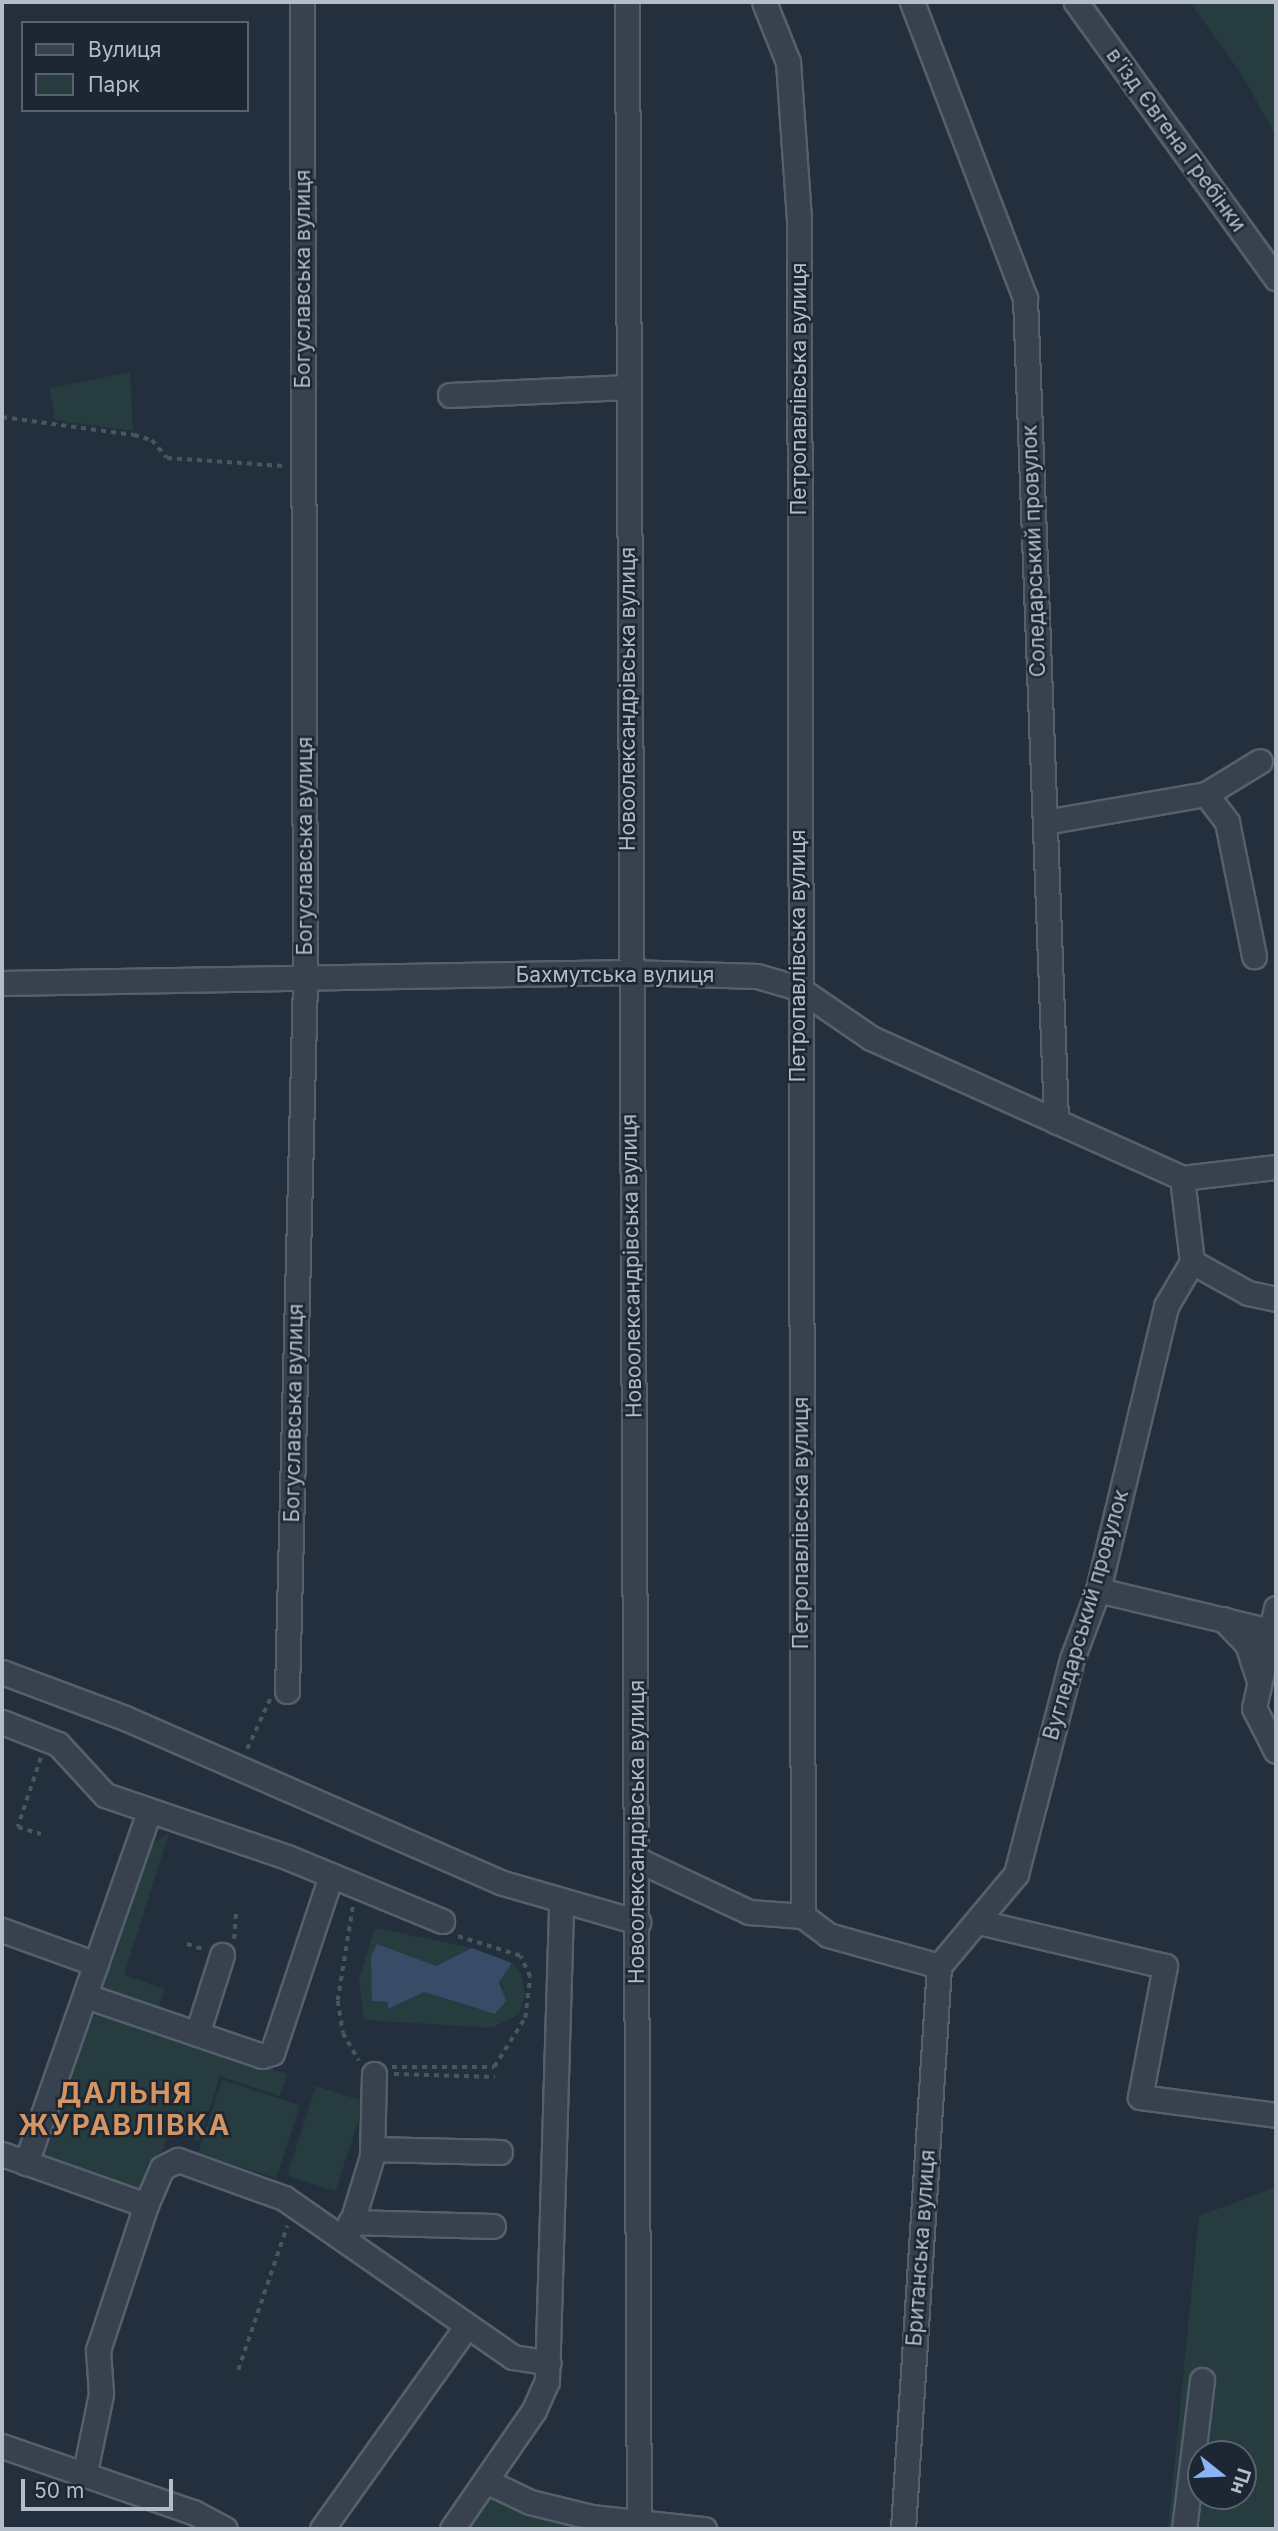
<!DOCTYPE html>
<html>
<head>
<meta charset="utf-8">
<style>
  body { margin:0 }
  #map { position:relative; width:1278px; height:2531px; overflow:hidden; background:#242f3e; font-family:Inter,sans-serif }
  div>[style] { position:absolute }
  .green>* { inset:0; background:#263c3f; transform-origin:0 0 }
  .water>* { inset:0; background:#394c67 }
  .path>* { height:3.5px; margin-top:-1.75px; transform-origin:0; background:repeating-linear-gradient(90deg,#44595c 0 5px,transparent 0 10px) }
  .roads { filter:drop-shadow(2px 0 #565f6c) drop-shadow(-2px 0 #565f6c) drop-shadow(0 2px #565f6c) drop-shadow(0 -2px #565f6c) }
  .minor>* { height:23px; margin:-11.5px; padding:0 11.5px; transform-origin:11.5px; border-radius:11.5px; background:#38414e }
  span { translate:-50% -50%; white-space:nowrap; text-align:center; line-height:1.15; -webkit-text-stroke:5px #1d2633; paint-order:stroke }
  .street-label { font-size:21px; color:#b4bcc9 }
  .district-label { font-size:28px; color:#d59563; font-weight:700; letter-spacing:2px }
  .frame { position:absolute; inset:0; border:4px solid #b4bcc9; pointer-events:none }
  .legend { position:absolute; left:21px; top:21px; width:228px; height:91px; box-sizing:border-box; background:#1d2633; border:2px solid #59626f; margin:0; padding:9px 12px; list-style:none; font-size:21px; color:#b4bcc9 }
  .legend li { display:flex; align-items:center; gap:14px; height:35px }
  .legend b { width:35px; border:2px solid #59626f }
  .north { position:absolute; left:1187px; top:2440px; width:70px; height:70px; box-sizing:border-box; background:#1d2633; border:2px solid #59626f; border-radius:50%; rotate:108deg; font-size:19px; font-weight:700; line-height:28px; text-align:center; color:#b4bcc9 }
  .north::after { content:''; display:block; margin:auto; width:24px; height:32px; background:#8ab4f8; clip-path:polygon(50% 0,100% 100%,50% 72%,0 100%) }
  .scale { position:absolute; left:21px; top:2479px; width:152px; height:32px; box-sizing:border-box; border:4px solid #b4bcc9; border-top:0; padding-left:9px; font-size:21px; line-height:24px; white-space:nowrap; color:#b4bcc9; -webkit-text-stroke:5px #1d2633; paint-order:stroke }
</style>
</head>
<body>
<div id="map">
  <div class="green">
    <i style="clip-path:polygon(1190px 2px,1276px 2px,1276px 136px,1242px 75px)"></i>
    <i style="clip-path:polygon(130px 372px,133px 431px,55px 420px,50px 388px)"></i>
    <i style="clip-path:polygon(169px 1833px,124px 1975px,165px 1989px,158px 2010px,98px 1991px,145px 1850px)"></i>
    <i style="clip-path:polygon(375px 1928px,472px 1948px,436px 1966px,377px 1945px,371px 1956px,373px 2001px,424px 1992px,484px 2011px,504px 1989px,499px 1982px,512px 1963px,521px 1973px,525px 1995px,519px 2014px,492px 2028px,364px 2020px,359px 1980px)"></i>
    <i style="clip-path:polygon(100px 2013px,287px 2074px,280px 2096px,220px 2076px,199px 2141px,169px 2131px,154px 2178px,133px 2193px,53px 2167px,42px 2150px,85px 2022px)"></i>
    <i style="left:222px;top:2080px;width:82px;height:77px;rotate:18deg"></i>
    <i style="left:316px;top:2086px;width:51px;height:94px;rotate:18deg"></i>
    <i style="clip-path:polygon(evenodd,1276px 2187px,1276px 2529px,1168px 2529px,1199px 2216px,1276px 2187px,1201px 2454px,1243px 2454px,1243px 2496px,1201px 2496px,1201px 2454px)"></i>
    <i style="clip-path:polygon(491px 2494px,631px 2529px,456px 2529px)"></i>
  </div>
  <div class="water">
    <i style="clip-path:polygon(377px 1944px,436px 1966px,472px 1948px,512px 1963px,499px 1982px,506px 2001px,495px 2014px,424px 1992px,388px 2009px,388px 2002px,372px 2001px,371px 1956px)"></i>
  </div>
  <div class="path">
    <i style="left:2px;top:417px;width:133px;rotate:7.8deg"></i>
    <i style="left:134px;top:435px;width:19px;rotate:16deg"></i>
    <i style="left:152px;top:440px;width:23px;rotate:50deg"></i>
    <i style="left:167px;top:458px;width:117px;rotate:3.9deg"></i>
    <i style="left:247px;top:1749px;width:55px;rotate:-65.3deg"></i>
    <i style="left:41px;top:1758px;width:73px;rotate:108.4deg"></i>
    <i style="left:18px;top:1827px;width:24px;rotate:17deg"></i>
    <i style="left:353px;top:1907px;width:95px;rotate:99.1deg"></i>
    <i style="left:338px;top:2001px;width:32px;rotate:81deg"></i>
    <i style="left:343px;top:2033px;width:32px;rotate:60deg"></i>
    <i style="left:234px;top:1939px;width:27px;rotate:-86deg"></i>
    <i style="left:187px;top:1944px;width:16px;rotate:18deg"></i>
    <i style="left:392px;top:2067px;width:102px"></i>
    <i style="left:494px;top:2067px;width:58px;rotate:-57.7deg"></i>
    <i style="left:525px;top:2018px;width:41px;rotate:-83deg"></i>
    <i style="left:530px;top:1977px;width:23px;rotate:-115deg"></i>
    <i style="left:520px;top:1956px;width:67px;rotate:-162.6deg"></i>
    <i style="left:394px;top:2074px;width:101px;rotate:1.7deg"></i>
    <i style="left:238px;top:2370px;width:152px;rotate:-71.2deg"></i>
  </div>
  <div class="roads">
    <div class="minor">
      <i style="left:627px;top:2px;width:2527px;rotate:89.73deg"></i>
      <i style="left:764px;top:2px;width:65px;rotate:68.2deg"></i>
      <i style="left:788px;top:62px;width:156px;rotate:86deg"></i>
      <i style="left:799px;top:218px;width:1698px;rotate:89.87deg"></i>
      <i style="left:912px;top:2px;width:317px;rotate:69.1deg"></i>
      <i style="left:1025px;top:298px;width:824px;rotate:87.84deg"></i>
      <i style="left:1076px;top:2px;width:341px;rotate:54.1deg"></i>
      <i style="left:450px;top:395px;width:178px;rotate:-2.6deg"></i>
      <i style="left:1206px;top:794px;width:35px;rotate:53deg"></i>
      <i style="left:1227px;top:822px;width:137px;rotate:78.6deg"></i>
      <i style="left:1045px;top:822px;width:163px;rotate:-9.9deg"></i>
      <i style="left:1206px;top:794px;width:63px;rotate:-31.4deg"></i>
      <i style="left:2px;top:983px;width:627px;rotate:-1.01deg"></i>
      <i style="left:629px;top:972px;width:128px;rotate:1.8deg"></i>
      <i style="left:757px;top:976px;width:43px;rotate:16.3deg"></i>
      <i style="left:798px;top:988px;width:88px;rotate:34.4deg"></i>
      <i style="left:871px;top:1038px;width:341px;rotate:24.2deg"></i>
      <i style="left:1182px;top:1178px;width:95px;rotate:-6.7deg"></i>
      <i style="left:1182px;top:1178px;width:85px;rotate:83.2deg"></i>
      <i style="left:1192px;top:1262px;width:64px;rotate:29deg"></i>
      <i style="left:1248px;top:1293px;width:29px;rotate:12deg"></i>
      <i style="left:1098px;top:1590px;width:177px;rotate:13.4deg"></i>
      <i style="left:1276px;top:1608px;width:102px;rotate:102.4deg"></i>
      <i style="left:1254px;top:1708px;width:48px;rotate:62.9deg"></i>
      <i style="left:1223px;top:1619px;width:35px;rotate:46deg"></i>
      <i style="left:1247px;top:1644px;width:35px;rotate:72deg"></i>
      <i style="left:2px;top:1672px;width:131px;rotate:20.5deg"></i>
      <i style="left:125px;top:1718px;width:412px;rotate:23.6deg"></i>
      <i style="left:503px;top:1883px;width:141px;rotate:16.1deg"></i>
      <i style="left:287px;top:1691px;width:711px;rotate:-88.55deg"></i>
      <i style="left:305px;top:980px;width:978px;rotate:-90.18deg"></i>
      <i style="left:2px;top:1722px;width:60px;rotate:21.4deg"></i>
      <i style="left:58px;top:1744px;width:69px;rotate:47.3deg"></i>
      <i style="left:105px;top:1795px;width:192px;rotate:18.8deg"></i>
      <i style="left:287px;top:1857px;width:168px;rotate:22.4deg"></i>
      <i style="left:638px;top:1860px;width:123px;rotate:25.1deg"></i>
      <i style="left:749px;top:1912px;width:54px;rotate:4.2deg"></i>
      <i style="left:803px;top:1916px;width:31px;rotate:37deg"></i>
      <i style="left:828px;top:1935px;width:115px;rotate:15.6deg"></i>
      <i style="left:979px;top:1922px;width:191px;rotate:13.3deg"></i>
      <i style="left:1165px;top:1966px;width:133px;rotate:100.8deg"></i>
      <i style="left:1140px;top:2097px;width:137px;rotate:7.5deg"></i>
      <i style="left:2px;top:1930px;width:100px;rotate:19.9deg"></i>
      <i style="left:86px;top:1996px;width:186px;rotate:18.8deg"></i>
      <i style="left:262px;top:2056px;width:10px;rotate:-17deg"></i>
      <i style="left:272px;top:2053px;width:187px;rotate:-71.6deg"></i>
      <i style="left:197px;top:2034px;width:83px;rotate:-72.4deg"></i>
      <i style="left:372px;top:2149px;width:128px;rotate:1.3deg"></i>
      <i style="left:2px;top:2154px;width:153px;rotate:19.5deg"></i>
      <i style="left:146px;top:2205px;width:40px;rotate:-66.6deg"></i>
      <i style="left:162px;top:2168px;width:18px;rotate:-27deg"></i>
      <i style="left:178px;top:2160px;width:113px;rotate:19.7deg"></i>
      <i style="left:284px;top:2198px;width:279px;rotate:34.8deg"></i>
      <i style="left:513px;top:2357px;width:36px;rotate:9deg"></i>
      <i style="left:26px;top:2163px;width:372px;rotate:-70.7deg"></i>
      <i style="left:350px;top:2222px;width:143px;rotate:1.6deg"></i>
      <i style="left:347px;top:2238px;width:86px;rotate:-73deg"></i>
      <i style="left:372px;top:2156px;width:82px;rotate:-88.6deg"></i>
      <i style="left:2px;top:2446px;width:202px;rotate:19.1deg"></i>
      <i style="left:193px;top:2512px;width:36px;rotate:28deg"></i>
      <i style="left:85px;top:2472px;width:80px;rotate:-78.4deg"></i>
      <i style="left:101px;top:2394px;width:44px;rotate:-93.9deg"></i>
      <i style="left:98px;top:2350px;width:153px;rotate:-71.7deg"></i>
      <i style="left:486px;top:2481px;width:49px;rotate:25.5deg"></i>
      <i style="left:530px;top:2502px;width:63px;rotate:13.8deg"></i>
      <i style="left:591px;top:2517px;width:114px;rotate:6.1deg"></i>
      <i style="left:322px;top:2529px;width:249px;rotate:-54.5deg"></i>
      <i style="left:452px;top:2529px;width:145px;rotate:-55.4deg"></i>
      <i style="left:534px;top:2410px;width:32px;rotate:-66deg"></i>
      <i style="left:547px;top:2381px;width:478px;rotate:-88.3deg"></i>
      <i style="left:903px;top:2529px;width:564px;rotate:-86.34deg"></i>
      <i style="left:939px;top:1966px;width:120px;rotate:-50.1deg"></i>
      <i style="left:1016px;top:1874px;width:222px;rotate:-75.4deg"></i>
      <i style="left:1072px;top:1659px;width:74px;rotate:-69.4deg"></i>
      <i style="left:1098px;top:1590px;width:292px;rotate:-76.5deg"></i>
      <i style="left:1166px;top:1306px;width:51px;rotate:-59.4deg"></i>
      <i style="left:1184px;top:2529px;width:150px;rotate:-83.1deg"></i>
    </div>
  </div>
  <div class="street-label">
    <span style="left:1176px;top:140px;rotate:54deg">в'їзд Євгена Гребінки</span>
    <span style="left:303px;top:279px;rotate:-90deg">Богуславська вулиця</span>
    <span style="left:799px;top:389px;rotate:-90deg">Петропавлівська вулиця</span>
    <span style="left:1034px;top:551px;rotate:-92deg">Соледарський провулок</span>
    <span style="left:628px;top:699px;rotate:-90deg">Новоолександрівська вулиця</span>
    <span style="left:305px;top:846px;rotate:-90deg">Богуславська вулиця</span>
    <span style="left:798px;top:956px;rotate:-90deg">Петропавлівська вулиця</span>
    <span style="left:615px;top:975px">Бахмутська вулиця</span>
    <span style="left:632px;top:1266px;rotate:-91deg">Новоолександрівська вулиця</span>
    <span style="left:294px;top:1413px;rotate:-89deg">Богуславська вулиця</span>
    <span style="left:801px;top:1523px;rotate:-90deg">Петропавлівська вулиця</span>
    <span style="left:1086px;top:1615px;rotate:-74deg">Вугледарський провулок</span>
    <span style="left:637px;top:1832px;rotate:-90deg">Новоолександрівська вулиця</span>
    <span style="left:921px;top:2248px;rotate:-86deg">Британська вулиця</span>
  </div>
  <div class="district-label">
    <span style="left:125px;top:2109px">ДАЛЬНЯ<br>ЖУРАВЛІВКА</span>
  </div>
  <div class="frame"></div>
  <ul class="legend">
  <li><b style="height:9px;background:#38414e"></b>Вулиця</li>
  <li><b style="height:19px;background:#263c3f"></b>Парк</li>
  </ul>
  <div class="north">Пн</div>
  <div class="scale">50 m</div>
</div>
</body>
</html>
